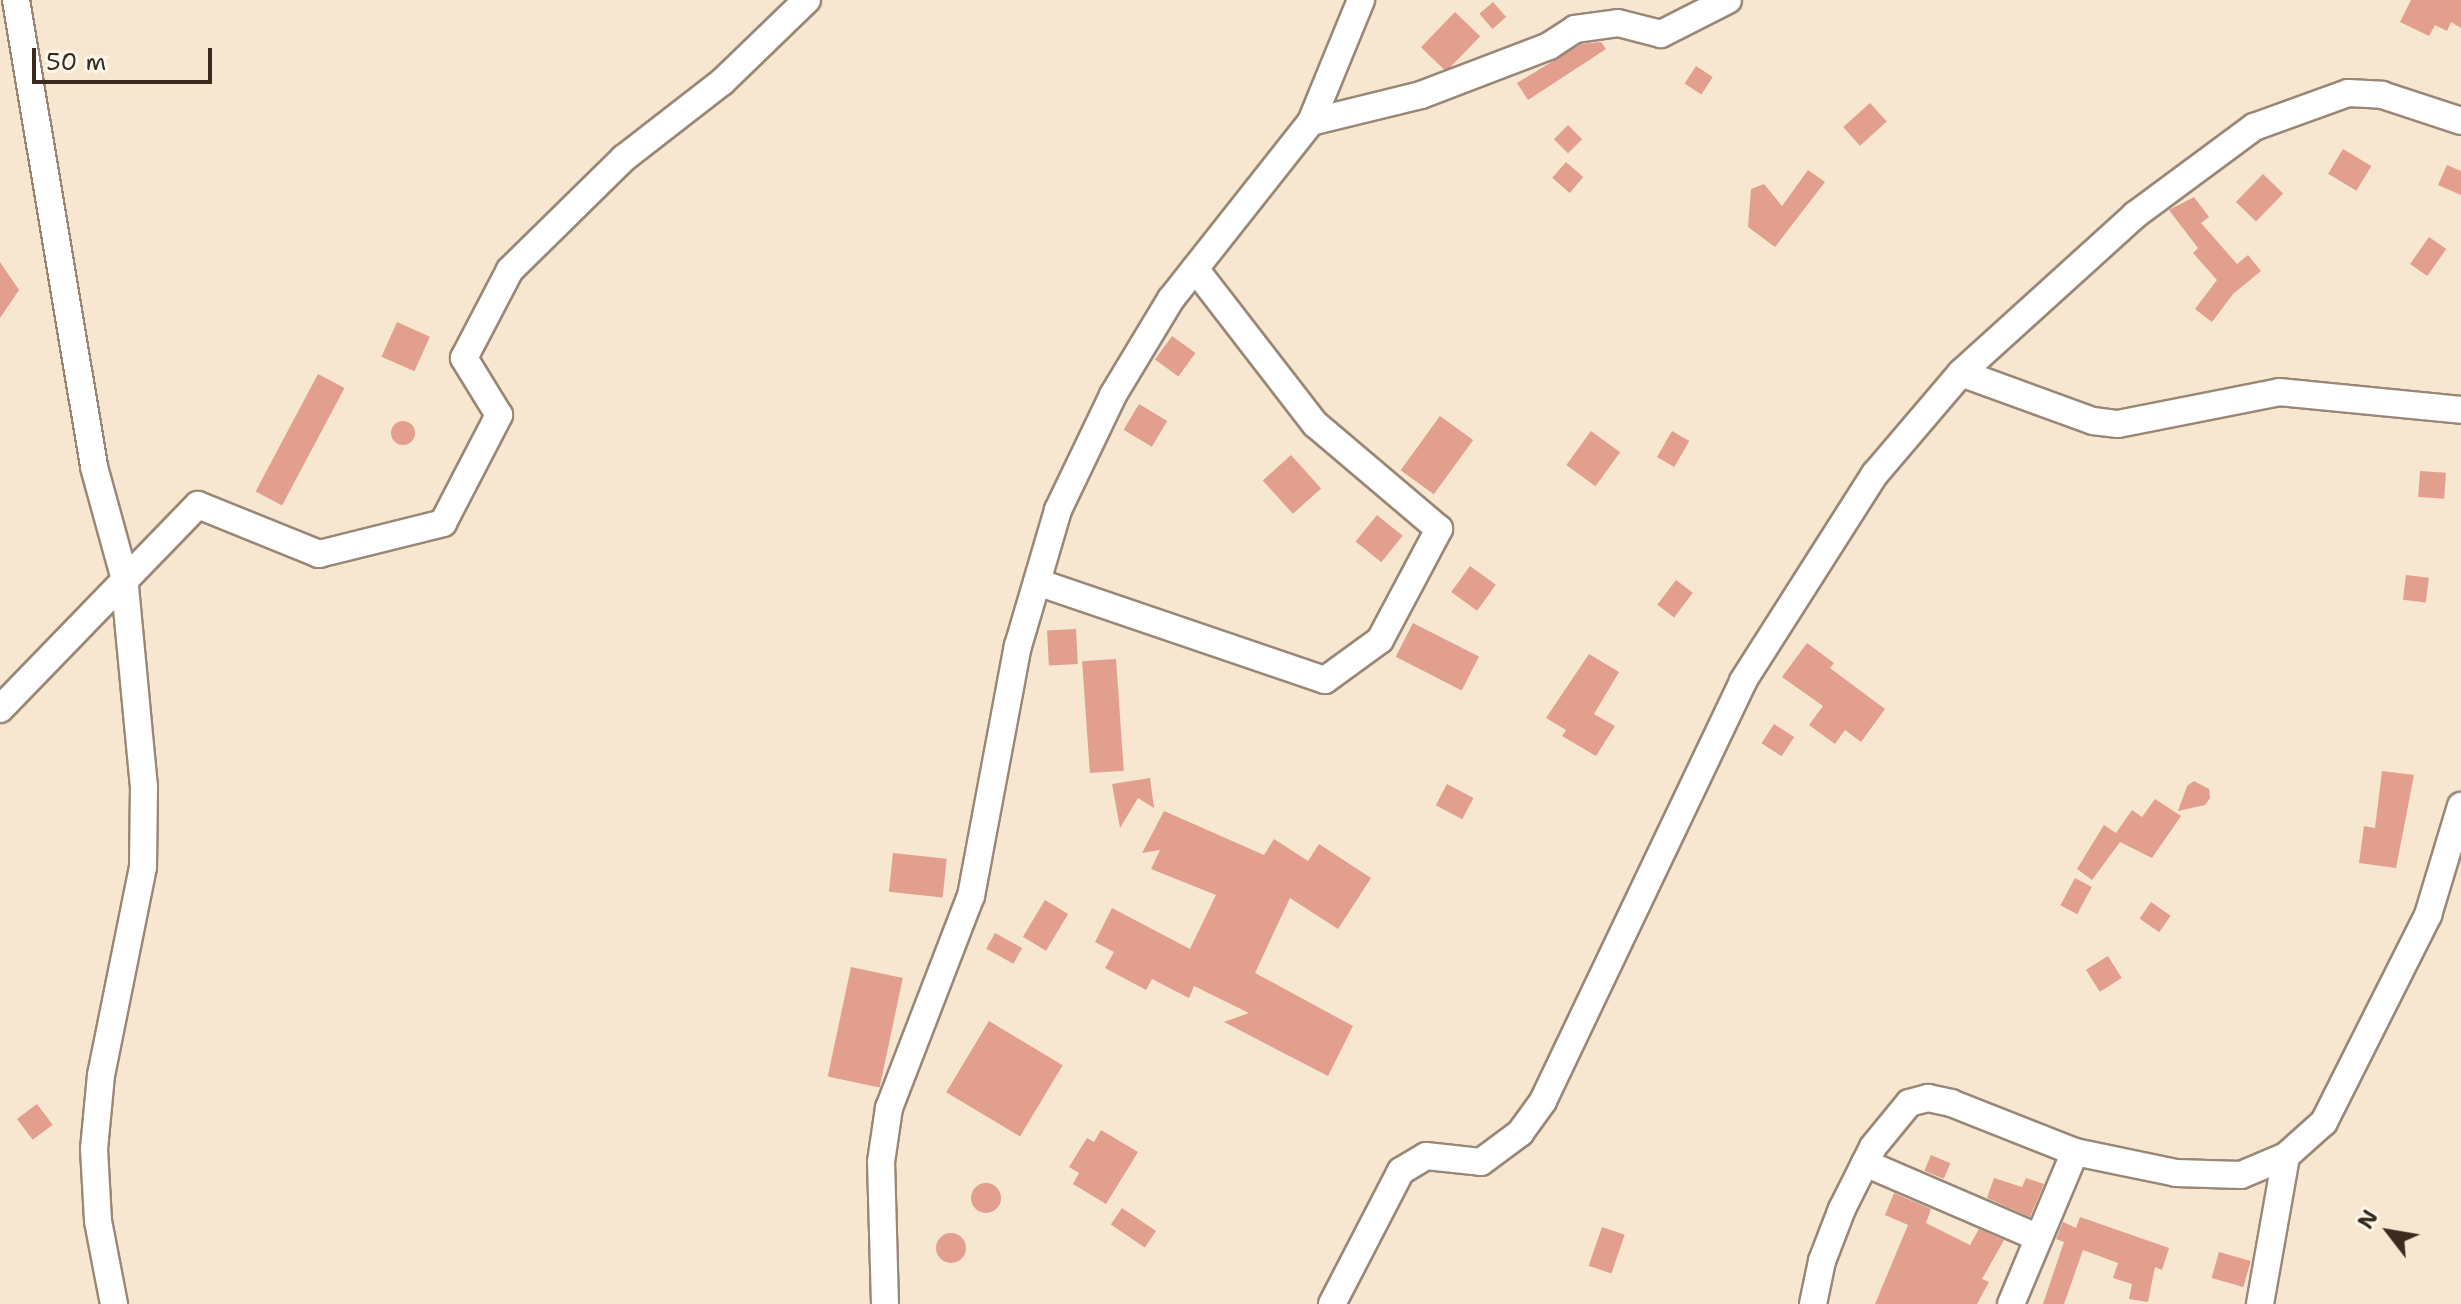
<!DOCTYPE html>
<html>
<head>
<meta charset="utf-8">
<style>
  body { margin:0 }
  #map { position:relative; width:2461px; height:1304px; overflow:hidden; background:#f7e6d0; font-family:"Shantell Sans",sans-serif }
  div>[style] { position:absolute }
  .building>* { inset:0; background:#e29f8e; transform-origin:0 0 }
  .round { border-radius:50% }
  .roads { filter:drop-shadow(2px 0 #987) drop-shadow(-2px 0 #987) drop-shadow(0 2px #987) drop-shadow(0 -2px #987) }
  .minor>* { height:26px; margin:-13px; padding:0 13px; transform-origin:13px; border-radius:13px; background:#fff }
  span { translate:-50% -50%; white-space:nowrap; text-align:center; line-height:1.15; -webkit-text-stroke:7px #fbf7ec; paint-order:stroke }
  .north { position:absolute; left:2349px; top:1192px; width:80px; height:80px; -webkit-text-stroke:6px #fbf7ec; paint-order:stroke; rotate:301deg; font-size:22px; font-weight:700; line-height:32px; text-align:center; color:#3b2a1e }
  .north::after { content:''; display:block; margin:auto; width:28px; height:36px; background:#3b2a1e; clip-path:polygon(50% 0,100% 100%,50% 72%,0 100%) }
  .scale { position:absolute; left:32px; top:48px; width:180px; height:36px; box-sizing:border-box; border:4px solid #3b2a1e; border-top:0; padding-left:10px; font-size:24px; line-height:28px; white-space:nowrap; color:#3b2a1e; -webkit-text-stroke:6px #fbf7ec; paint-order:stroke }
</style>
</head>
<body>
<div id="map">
  <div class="building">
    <i style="clip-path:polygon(2411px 0,2461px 0,2461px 28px,2451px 22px,2447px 31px,2435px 25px,2429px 36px,2400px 22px)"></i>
    <i style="left:1493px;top:2px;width:20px;height:18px;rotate:49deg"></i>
    <i style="left:1455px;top:12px;width:35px;height:49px;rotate:44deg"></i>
    <i style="clip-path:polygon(1601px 42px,1606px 49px,1528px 100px,1517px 83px,1581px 44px)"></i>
    <i style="left:1696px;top:66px;width:20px;height:21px;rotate:33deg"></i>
    <i style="left:1870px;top:103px;width:25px;height:36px;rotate:48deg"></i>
    <i style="left:1568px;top:125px;width:20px;height:20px;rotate:45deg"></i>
    <i style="left:2343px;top:149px;width:33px;height:29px;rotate:31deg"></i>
    <i style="left:1566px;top:162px;width:23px;height:21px;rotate:41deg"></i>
    <i style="clip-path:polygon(2447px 165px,2461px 171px,2461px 195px,2438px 185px)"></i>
    <i style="clip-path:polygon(1808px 170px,1825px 182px,1775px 247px,1748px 227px,1751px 189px,1764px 184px,1782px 206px)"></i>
    <i style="left:2263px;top:174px;width:28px;height:39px;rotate:44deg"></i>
    <i style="clip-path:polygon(2194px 197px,2209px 217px,2201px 223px,2237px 264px,2248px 255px,2261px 271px,2233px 294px,2212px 322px,2195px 309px,2217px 280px,2193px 253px,2198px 248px,2169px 210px)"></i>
    <i style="left:2429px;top:237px;width:21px;height:33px;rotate:35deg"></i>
    <i style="clip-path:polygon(0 262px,19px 290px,0 318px)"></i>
    <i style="left:397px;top:322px;width:36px;height:38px;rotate:24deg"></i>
    <i style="left:1172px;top:336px;width:29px;height:29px;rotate:36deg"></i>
    <i style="left:318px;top:374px;width:30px;height:133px;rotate:28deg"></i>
    <i style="left:1139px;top:404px;width:33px;height:30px;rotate:31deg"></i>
    <i style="left:1440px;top:416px;width:41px;height:67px;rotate:36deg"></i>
    <i class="round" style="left:391px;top:421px;width:24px;height:24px"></i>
    <i style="left:1591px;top:431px;width:36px;height:42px;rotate:36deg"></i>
    <i style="left:1672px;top:431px;width:20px;height:30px;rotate:30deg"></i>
    <i style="left:1291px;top:455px;width:45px;height:38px;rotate:48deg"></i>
    <i style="left:2420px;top:471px;width:26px;height:26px;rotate:4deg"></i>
    <i style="left:1377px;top:515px;width:33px;height:34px;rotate:39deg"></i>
    <i style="left:1470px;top:566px;width:32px;height:32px;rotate:36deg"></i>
    <i style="left:2406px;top:575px;width:23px;height:25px;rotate:7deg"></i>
    <i style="left:1676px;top:580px;width:21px;height:31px;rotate:37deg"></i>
    <i style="left:1413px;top:623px;width:74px;height:38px;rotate:27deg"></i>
    <i style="left:1076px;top:629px;width:35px;height:29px;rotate:87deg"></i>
    <i style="clip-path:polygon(1807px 643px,1834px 663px,1830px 668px,1885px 709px,1861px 742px,1845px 730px,1835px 744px,1809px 725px,1823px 706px,1782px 677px)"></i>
    <i style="clip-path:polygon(1589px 654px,1619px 672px,1594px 714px,1615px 726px,1596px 756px,1562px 736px,1566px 730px,1546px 718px)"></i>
    <i style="left:1116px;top:659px;width:112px;height:34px;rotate:86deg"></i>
    <i style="left:1774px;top:724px;width:24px;height:23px;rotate:33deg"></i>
    <i style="clip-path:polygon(2382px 771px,2414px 775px,2396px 868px,2359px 863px,2364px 826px,2375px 828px)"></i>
    <i style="clip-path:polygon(1150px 778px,1154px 808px,1138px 798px,1120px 828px,1112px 784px)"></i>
    <i style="clip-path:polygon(2194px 781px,2209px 789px,2210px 798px,2205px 805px,2178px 811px,2187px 786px)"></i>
    <i style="left:1447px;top:784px;width:30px;height:24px;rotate:28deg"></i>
    <i style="clip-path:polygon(2155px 799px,2181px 816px,2152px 858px,2120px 842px,2092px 880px,2077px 869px,2104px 825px,2116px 833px,2132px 810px,2142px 817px)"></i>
    <i style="clip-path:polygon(1164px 811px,1264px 855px,1274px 839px,1308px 861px,1319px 844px,1371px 878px,1338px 929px,1290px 898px,1255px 973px,1353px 1026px,1328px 1076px,1224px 1022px,1249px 1013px,1194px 986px,1189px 998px,1152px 979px,1146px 990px,1105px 968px,1114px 952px,1095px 942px,1112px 908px,1190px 949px,1216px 895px,1151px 869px,1160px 850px,1142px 853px)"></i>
    <i style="left:893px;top:853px;width:54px;height:39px;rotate:6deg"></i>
    <i style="left:2075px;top:878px;width:19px;height:31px;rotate:28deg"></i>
    <i style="left:1045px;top:900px;width:27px;height:43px;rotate:31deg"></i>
    <i style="left:2151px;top:902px;width:24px;height:20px;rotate:35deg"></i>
    <i style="left:995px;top:933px;width:31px;height:18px;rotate:29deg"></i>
    <i style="left:2108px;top:956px;width:26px;height:26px;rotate:58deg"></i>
    <i style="left:851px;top:967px;width:53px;height:112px;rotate:12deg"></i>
    <i style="left:989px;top:1021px;width:86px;height:83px;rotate:31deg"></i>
    <i style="left:37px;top:1104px;width:26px;height:25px;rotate:53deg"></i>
    <i style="clip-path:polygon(1101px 1130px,1138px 1152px,1106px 1204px,1073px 1184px,1079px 1173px,1069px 1167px,1087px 1138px,1094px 1142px)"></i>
    <i style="left:1931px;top:1155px;width:21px;height:17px;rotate:23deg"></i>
    <i style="clip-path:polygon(1994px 1178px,2022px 1187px,2026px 1178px,2044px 1184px,2030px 1217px,1987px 1198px)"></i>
    <i class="round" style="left:971px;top:1183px;width:30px;height:30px"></i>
    <i style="clip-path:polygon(1894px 1193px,1931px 1209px,1926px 1223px,1970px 1245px,1979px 1229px,2004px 1240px,1982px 1279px,1989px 1282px,1977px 1304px,1875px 1304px,1908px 1225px,1885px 1215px)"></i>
    <i style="left:1122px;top:1208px;width:41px;height:20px;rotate:34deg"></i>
    <i style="clip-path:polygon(2080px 1217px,2169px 1248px,2162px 1270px,2155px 1267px,2148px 1302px,2129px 1299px,2132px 1284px,2113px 1278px,2118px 1263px,2083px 1250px,2064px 1304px,2043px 1304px,2064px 1242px,2056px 1239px,2063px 1222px,2076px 1228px)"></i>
    <i style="left:1602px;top:1227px;width:24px;height:41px;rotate:19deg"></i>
    <i class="round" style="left:936px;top:1233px;width:30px;height:30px"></i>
    <i style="left:2219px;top:1252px;width:33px;height:27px;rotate:16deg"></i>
  </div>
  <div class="roads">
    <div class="minor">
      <i style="left:16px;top:0;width:473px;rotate:80.5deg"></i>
      <i style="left:94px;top:467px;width:113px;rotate:74.6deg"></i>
      <i style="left:124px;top:576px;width:211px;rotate:84.6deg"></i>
      <i style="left:144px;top:786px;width:81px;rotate:90.7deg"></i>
      <i style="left:143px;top:867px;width:212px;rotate:101.4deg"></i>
      <i style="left:101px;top:1075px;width:74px;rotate:95.4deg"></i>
      <i style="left:94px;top:1149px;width:72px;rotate:86.8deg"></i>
      <i style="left:98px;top:1221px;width:85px;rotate:79.1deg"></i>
      <i style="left:1311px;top:122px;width:113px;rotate:-13.8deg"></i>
      <i style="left:1421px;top:95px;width:137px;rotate:-20.9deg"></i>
      <i style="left:1549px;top:46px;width:31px;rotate:-33deg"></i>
      <i style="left:1575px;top:29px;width:43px;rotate:-7.9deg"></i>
      <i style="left:1618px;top:23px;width:44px;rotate:14.3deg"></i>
      <i style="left:1661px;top:34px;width:75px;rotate:-26.9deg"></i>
      <i style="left:1961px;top:373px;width:235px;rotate:-42.2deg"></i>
      <i style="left:2135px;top:215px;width:148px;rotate:-36.5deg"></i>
      <i style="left:2254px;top:127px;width:100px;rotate:-19.9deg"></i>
      <i style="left:2348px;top:93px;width:34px;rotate:3deg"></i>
      <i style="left:2382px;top:95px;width:83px;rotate:18.2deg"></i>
      <i style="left:1037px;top:582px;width:304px;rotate:18.8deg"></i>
      <i style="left:1325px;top:680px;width:68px;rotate:-36deg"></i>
      <i style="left:1380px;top:640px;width:126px;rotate:-62deg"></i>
      <i style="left:1439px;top:529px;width:162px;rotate:-139.7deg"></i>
      <i style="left:1315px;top:424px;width:196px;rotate:-127.7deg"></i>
      <i style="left:0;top:709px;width:284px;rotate:-45.9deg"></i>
      <i style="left:198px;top:505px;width:131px;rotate:22deg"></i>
      <i style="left:319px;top:554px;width:128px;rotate:-14deg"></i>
      <i style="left:443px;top:523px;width:122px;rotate:-62.6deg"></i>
      <i style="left:499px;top:415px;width:67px;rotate:-121.6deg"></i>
      <i style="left:464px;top:358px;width:99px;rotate:-62.4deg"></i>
      <i style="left:510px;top:270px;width:160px;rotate:-44.5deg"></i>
      <i style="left:624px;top:158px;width:124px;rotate:-37.8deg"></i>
      <i style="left:722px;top:82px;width:118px;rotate:-44deg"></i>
      <i style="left:1865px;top:1163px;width:189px;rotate:23.3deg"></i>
      <i style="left:885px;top:1304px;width:142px;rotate:-91.6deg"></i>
      <i style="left:881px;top:1162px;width:55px;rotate:-81.6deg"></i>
      <i style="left:889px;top:1108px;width:227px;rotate:-68.9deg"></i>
      <i style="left:971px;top:896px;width:254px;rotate:-79.4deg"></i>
      <i style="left:1018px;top:646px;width:142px;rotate:-73.6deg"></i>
      <i style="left:1058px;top:510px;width:127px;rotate:-64.4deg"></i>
      <i style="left:1113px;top:395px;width:112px;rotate:-58.9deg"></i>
      <i style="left:1171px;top:299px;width:226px;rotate:-51.7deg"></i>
      <i style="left:1311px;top:122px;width:132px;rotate:-67.7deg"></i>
      <i style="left:1332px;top:1304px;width:150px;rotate:-62.6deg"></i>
      <i style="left:1401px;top:1171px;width:29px;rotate:-31deg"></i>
      <i style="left:1426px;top:1156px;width:55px;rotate:6.2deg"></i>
      <i style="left:1481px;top:1162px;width:49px;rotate:-36.6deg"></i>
      <i style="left:1520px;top:1133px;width:39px;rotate:-54deg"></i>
      <i style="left:1543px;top:1101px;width:465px;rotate:-64.5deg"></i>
      <i style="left:1743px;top:681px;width:246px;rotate:-57.5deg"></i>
      <i style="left:1875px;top:474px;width:133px;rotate:-49.6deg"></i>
      <i style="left:1961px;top:373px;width:140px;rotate:20deg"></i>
      <i style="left:2093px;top:421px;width:25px;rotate:7deg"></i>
      <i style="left:2118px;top:424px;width:164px;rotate:-11.2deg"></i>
      <i style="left:2279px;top:392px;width:183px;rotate:5.6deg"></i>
      <i style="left:1813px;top:1304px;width:44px;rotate:-78.2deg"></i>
      <i style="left:1822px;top:1261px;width:56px;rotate:-69deg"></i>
      <i style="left:1842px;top:1209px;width:69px;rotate:-63.4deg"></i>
      <i style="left:1873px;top:1147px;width:57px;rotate:-50.7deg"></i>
      <i style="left:1909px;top:1103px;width:20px;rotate:-15deg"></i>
      <i style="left:1928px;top:1098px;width:24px;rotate:12deg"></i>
      <i style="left:1951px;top:1103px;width:133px;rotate:21.6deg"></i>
      <i style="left:2075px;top:1152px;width:103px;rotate:11.7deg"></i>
      <i style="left:2176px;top:1173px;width:65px;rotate:1.8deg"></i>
      <i style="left:2241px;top:1175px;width:49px;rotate:-22.9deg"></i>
      <i style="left:2286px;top:1156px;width:51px;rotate:-41.8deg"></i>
      <i style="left:2324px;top:1122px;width:232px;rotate:-63.3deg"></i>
      <i style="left:2428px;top:915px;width:114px;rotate:-73.2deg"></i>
      <i style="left:2011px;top:1304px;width:165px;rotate:-67.2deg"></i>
      <i style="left:2260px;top:1304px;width:150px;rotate:-80deg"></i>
    </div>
  </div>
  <div class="north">N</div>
  <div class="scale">50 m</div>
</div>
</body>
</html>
